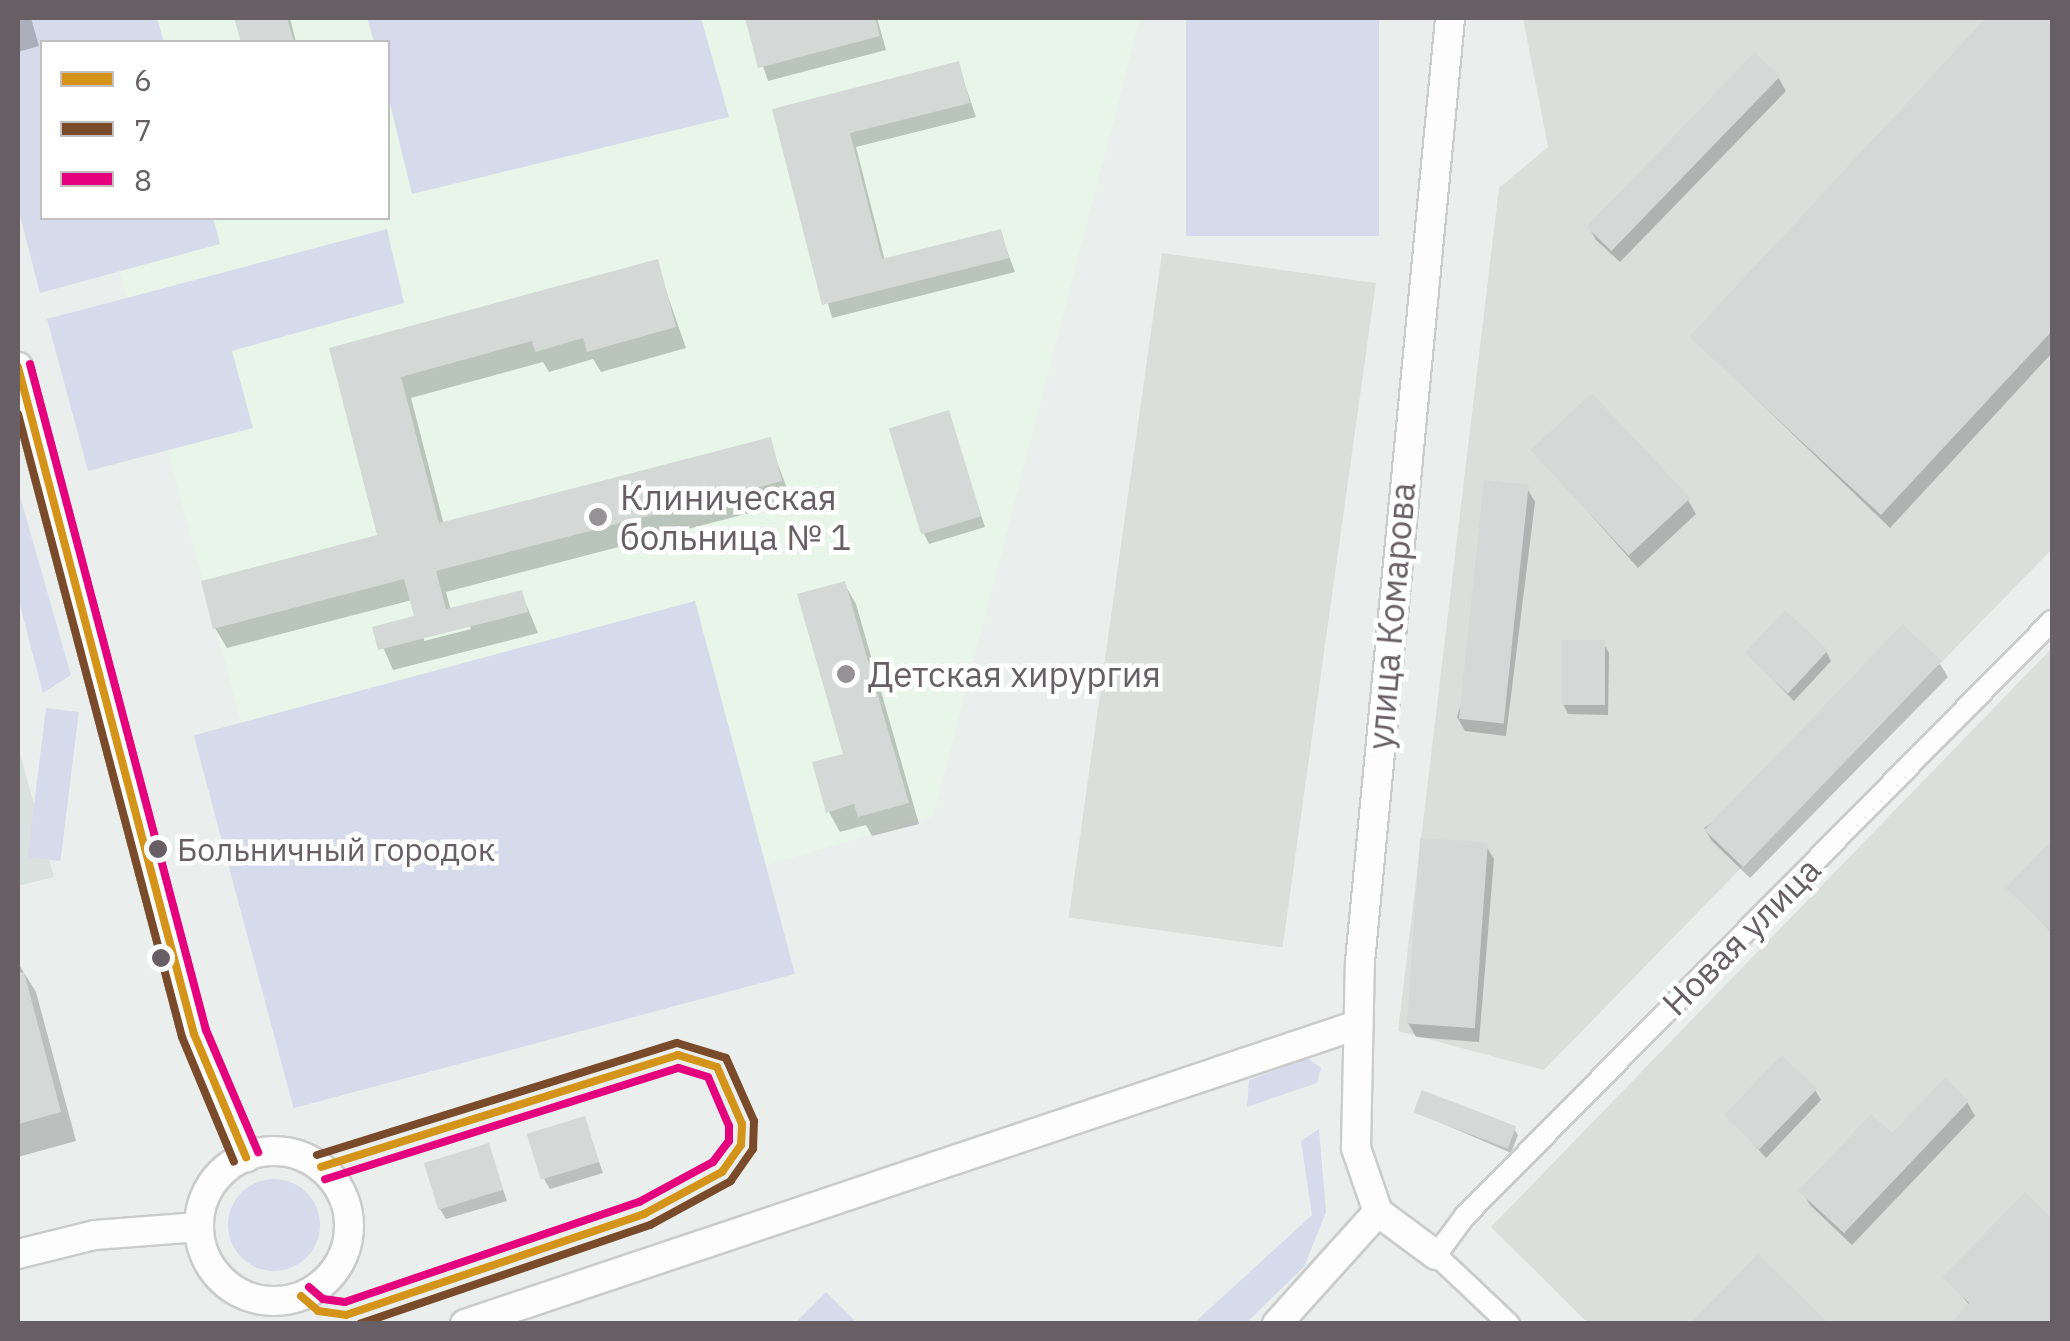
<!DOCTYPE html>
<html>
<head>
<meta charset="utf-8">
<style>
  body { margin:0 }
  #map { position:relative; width:2070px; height:1341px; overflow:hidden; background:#eaefed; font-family:"IBM Plex Sans",sans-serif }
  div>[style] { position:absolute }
  .industrial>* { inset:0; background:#dadfdc; transform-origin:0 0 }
  .education>* { inset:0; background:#d9e2df }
  .medical>* { inset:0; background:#e8f6e9 }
  .green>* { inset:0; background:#d5dbea; transform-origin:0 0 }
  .round { border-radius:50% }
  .shadow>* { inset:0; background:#0003 }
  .building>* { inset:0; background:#d4d8d7; transform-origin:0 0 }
  .roads { filter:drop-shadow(2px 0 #cbcbcb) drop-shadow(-2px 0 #cbcbcb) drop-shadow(0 2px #cbcbcb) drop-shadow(0 -2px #cbcbcb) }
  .street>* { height:20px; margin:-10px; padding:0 10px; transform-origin:10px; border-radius:10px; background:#fcfdfc }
  .secondary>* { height:28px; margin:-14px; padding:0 14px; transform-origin:14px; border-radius:14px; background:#fcfdfc }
  .secondary>.ring { margin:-14px; padding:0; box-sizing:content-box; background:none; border:28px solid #fcfdfc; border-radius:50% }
  .bus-1>* { height:8px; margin:-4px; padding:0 4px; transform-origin:4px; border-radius:4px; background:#d39419 }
  .bus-2>* { height:8px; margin:-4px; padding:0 4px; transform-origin:4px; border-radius:4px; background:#7a4b2a }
  .bus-3>* { height:8px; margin:-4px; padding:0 4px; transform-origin:4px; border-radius:4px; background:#e5007d }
  .dots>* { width:28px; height:28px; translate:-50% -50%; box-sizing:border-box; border:5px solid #fff; border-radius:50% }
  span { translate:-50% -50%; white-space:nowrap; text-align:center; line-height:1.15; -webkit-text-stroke:9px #fff; paint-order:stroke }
  .bus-label { font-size:32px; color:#685f64 }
  .left { translate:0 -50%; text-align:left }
  .poi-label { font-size:35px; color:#685f64 }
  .street-label { font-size:35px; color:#685f64 }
  .frame { position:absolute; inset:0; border:20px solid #685f64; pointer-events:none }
  .legend { position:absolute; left:40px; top:40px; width:350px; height:180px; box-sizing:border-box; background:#fff; border:2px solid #c3bfc1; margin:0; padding:12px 18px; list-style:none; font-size:30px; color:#685f64 }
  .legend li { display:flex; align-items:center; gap:20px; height:50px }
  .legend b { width:50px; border:2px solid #c3bfc1 }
</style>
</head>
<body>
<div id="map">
  <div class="industrial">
    <i style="clip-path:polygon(1523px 18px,2052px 18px,2052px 549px,1544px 1070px,1398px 1031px,1499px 188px,1548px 147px)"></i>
    <i style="left:1162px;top:253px;width:216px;height:671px;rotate:8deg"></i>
    <i style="clip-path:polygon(2052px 648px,2052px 1323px,1588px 1323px,1491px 1227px)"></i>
  </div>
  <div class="education">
    <i style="clip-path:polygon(18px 746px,54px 877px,18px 886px)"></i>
  </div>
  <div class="medical">
    <i style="clip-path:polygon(51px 18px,1140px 18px,933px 816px,316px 998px,105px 218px,388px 218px,388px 42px,58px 42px)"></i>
  </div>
  <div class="green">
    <i style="clip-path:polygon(18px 18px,157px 18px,164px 42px,42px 42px,42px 218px,213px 218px,220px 244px,40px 293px,18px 208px)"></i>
    <i style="clip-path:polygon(367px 18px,701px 18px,729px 117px,412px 194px,388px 96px,388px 42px,374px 42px)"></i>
    <i style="left:1186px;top:18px;width:193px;height:218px"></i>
    <i style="clip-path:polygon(387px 229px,404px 303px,232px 351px,253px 428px,88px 471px,47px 319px)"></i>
    <i style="clip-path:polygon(18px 489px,71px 675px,43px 693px,18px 598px)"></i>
    <i style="left:695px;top:601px;width:386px;height:519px;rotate:75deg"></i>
    <i style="left:46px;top:708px;width:33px;height:150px;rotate:7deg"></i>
    <i style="clip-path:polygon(1308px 1058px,1321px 1068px,1317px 1083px,1247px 1107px,1249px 1080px)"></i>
    <i style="clip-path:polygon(1319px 1129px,1326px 1212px,1304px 1267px,1246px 1323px,1194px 1323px,1312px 1215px,1301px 1141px)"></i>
    <i class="round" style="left:228px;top:1179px;width:92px;height:92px"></i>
    <i style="clip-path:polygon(826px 1292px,857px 1323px,795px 1323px)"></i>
  </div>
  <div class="shadow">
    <i style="clip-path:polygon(18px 18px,31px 18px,39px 46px,18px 52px)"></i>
    <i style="clip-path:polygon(237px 18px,290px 18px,296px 42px,244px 42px)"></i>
    <i style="clip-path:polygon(747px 18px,877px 18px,886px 50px,768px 81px)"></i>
    <i style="clip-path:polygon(1989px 18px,2052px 18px,2052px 353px,1890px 528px,1692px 337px)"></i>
    <i style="clip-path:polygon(958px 64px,976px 117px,856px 147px,885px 261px,1000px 232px,1015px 272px,832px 318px,775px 111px)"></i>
    <i style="clip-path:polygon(1778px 77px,1786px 91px,1620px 262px,1596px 240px,1588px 226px)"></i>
    <i style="clip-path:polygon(evenodd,656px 262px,686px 348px,601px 372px,593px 359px,549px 372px,543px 362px,411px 398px,444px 525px,769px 440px,792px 502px,446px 592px,451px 611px,521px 592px,538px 633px,393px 670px,375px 629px,417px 618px,412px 600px,227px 648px,215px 628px,380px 537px,332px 350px,656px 262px,469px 625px,471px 629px,424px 641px,424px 636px,469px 625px)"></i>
    <i style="clip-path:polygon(947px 413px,985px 527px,929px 544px,924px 534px)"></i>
    <i style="clip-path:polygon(1534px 451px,1688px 500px,1696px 514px,1638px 568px)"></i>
    <i style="clip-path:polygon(1527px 488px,1535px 502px,1506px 736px,1465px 731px,1457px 717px)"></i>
    <i style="clip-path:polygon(844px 583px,856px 604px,919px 824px,872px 836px,866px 825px,840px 832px,829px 812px,846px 756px)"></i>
    <i style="clip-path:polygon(1603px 643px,1609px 653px,1608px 715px,1568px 714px,1563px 704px)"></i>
    <i style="clip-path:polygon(1826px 651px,1831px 661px,1794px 701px,1748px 654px)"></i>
    <i style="clip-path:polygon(1940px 664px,1948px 677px,1750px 878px,1712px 841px,1704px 828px)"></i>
    <i style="clip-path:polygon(2052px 843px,2052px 933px,2010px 888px)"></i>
    <i style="clip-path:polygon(1486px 846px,1494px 859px,1479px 1042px,1416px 1037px,1408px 1023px)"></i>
    <i style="clip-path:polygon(18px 963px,36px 992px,76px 1141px,18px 1157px)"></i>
    <i style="clip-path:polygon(1815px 1090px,1821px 1100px,1766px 1158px,1728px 1116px)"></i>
    <i style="clip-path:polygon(1967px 1102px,1975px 1116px,1852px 1245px,1810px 1205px,1802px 1191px)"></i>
    <i style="clip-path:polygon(1416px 1112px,1514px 1129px,1518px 1135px,1511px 1153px)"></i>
    <i style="clip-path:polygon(584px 1119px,603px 1173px,550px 1189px,544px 1179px)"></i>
    <i style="clip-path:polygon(488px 1146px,507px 1201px,446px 1219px,440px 1209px)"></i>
    <i style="clip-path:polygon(2025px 1196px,2052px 1222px,2052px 1324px,1953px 1324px,1970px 1306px,1946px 1277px)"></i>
  </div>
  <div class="building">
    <i style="clip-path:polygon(234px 18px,287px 18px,294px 42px,241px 42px)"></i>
    <i style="clip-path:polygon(745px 18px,875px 18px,880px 36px,758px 68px)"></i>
    <i style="clip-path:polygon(1986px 18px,2052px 18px,2052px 331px,1881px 515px,1689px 337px)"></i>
    <i style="left:1755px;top:52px;width:35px;height:243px;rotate:44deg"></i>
    <i style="clip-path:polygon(959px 61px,970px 103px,850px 133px,882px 259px,1001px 229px,1009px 258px,822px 305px,772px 109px)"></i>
    <i style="clip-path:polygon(658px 259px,676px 327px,587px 352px,583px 338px,535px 352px,532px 341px,401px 377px,439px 523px,771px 437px,782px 481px,436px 571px,446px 609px,522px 590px,528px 612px,378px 650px,372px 627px,414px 616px,404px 579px,213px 629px,201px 581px,377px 535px,329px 348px)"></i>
    <i style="left:1592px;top:393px;width:144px;height:84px;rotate:47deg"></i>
    <i style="left:949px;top:410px;width:111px;height:63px;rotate:73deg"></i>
    <i style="left:1484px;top:480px;width:45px;height:240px;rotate:6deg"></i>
    <i style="clip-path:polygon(845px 581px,909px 803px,858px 817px,854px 804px,826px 813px,812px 762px,843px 754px,797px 594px)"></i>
    <i style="left:1785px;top:610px;width:59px;height:59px;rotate:43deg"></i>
    <i style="left:1903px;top:624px;width:54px;height:286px;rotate:44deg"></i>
    <i style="left:1562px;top:640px;width:43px;height:65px"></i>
    <i style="left:1420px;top:838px;width:68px;height:186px;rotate:4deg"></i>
    <i style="clip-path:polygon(2052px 840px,2052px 932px,2006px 888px)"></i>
    <i style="clip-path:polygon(24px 972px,61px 1112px,18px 1124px,18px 973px)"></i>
    <i style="left:1782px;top:1055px;width:49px;height:84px;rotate:44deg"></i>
    <i style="clip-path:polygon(1945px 1078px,1969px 1101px,1844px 1233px,1798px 1191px,1871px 1114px,1892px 1133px)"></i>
    <i style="left:1422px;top:1090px;width:101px;height:24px;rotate:21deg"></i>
    <i style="left:585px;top:1116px;width:48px;height:61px;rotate:73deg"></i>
    <i style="left:489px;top:1143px;width:49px;height:68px;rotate:73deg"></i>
    <i style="clip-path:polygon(2025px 1192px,2052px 1219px,2052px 1324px,1949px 1324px,1969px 1303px,1942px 1277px)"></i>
    <i style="clip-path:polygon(1758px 1254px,1829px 1324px,1690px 1324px)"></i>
  </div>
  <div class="roads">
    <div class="street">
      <i style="left:1509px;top:1324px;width:100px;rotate:-136.6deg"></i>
      <i style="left:1436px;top:1255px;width:49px;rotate:-53.4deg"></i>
      <i style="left:1465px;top:1216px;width:836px;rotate:-45.39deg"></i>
    </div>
    <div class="secondary">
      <i style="left:18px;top:367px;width:690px;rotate:75.22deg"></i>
      <i style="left:194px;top:1034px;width:134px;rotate:67.1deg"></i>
      <i class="ring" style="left:199px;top:1151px;width:122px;height:122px"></i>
      <i style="left:1378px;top:1212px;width:68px;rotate:-109deg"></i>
      <i style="left:1356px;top:1148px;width:186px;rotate:-88.8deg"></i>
      <i style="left:1360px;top:962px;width:948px;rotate:-84.55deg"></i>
      <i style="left:1378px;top:1212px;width:72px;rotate:36.6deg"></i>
      <i style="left:18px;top:1254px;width:79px;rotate:-13.9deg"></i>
      <i style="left:95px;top:1235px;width:104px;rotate:-4.4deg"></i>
      <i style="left:465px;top:1324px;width:941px;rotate:-18.53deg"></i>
      <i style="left:1277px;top:1324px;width:151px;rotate:-48deg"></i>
    </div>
  </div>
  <div class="bus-1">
    <i style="left:18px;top:367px;width:690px;rotate:75.22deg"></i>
    <i style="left:194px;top:1034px;width:134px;rotate:67.1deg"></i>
    <i style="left:301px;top:1296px;width:23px;rotate:41deg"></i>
    <i style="left:318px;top:1311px;width:28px;rotate:8deg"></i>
    <i style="left:346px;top:1315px;width:315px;rotate:-18.7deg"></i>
    <i style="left:644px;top:1214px;width:89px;rotate:-28.3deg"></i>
    <i style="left:722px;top:1172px;width:33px;rotate:-55deg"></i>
    <i style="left:741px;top:1145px;width:21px;rotate:-87deg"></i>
    <i style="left:742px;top:1124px;width:62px;rotate:-113.7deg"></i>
    <i style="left:717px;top:1067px;width:41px;rotate:-162.9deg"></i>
    <i style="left:678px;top:1055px;width:374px;rotate:162.6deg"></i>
  </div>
  <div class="bus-2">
    <i style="left:18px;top:414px;width:644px;rotate:75.25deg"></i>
    <i style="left:182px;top:1037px;width:135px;rotate:67.4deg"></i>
    <i style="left:317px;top:1155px;width:377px;rotate:-17.3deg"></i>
    <i style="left:677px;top:1043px;width:51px;rotate:17deg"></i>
    <i style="left:726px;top:1058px;width:69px;rotate:66deg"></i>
    <i style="left:754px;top:1121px;width:28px;rotate:92deg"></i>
    <i style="left:753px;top:1149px;width:39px;rotate:125deg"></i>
    <i style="left:731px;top:1181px;width:92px;rotate:151.5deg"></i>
    <i style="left:650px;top:1225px;width:306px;rotate:161.2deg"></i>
  </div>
  <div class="bus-3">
    <i style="left:30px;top:364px;width:689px;rotate:75.2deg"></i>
    <i style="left:206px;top:1030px;width:133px;rotate:66.9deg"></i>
    <i style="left:309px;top:1287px;width:18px;rotate:41deg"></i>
    <i style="left:323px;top:1299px;width:22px;rotate:8deg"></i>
    <i style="left:345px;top:1302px;width:311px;rotate:-18.8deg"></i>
    <i style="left:639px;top:1202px;width:84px;rotate:-28.4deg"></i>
    <i style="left:713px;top:1162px;width:26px;rotate:-53deg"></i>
    <i style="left:729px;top:1141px;width:15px;rotate:-90deg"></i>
    <i style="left:729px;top:1126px;width:53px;rotate:-113.2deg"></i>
    <i style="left:708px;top:1077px;width:31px;rotate:-163deg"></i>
    <i style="left:678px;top:1068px;width:370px;rotate:162.5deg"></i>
  </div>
  <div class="dots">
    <i style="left:598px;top:517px;background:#969194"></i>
    <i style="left:846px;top:674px;background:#969194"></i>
    <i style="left:158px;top:849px;background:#685f64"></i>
    <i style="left:161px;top:958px;background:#685f64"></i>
  </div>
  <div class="bus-label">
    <span class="left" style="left:177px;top:849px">Больничный городок</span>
  </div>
  <div class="poi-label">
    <span class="left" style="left:620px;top:517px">Клиническая<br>больница № 1</span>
    <span class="left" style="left:868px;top:674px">Детская хирургия</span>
  </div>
  <div class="street-label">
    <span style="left:1391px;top:616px;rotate:-85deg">улица Комарова</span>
    <span style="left:1741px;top:936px;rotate:-45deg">Новая улица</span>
  </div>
  <div class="frame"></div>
  <ul class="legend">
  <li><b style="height:12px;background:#d39419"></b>6</li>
  <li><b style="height:12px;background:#7a4b2a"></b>7</li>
  <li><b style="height:12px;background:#e5007d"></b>8</li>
  </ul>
</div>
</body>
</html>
